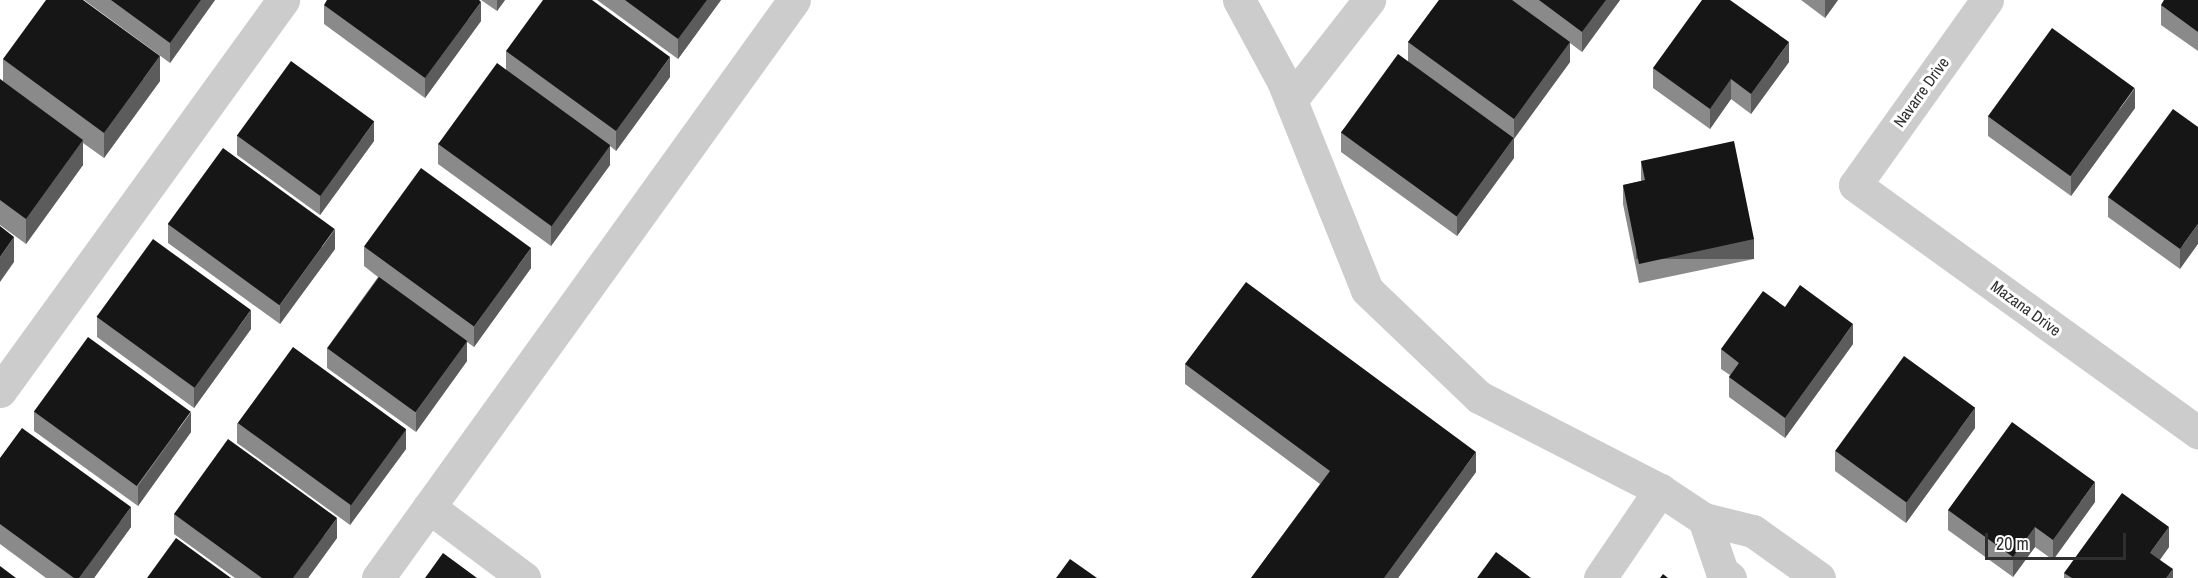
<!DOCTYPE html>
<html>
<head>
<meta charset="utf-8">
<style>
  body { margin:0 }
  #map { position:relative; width:2198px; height:578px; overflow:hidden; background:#fff; font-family:"Archivo Narrow",sans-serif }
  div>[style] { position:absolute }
  .minor>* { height:33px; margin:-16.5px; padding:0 16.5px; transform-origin:16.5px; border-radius:16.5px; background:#ccc }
  .wall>* { inset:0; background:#8a8a8a }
  .shaded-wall>* { inset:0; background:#5c5c5c; transform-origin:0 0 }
  .building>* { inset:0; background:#161616; transform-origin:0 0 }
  span { translate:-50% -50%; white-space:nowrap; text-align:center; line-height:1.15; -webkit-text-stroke:6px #fff; paint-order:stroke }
  .street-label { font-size:16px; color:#2f2f2f }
  .scale { position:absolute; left:1985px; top:533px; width:141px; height:27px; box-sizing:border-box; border:3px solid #2f2f2f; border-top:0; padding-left:8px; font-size:18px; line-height:21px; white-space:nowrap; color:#2f2f2f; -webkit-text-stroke:4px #fff; paint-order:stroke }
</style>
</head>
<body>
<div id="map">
  <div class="minor">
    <i style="left:1239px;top:0;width:92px;rotate:61.5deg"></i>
    <i style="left:1283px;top:81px;width:225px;rotate:68.1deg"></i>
    <i style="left:1367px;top:290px;width:155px;rotate:43.7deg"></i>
    <i style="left:1479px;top:397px;width:203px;rotate:27.2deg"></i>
    <i style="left:1660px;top:490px;width:53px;rotate:33.4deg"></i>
    <i style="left:1704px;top:519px;width:50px;rotate:13.8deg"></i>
    <i style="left:1753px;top:531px;width:81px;rotate:35.5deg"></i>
    <i style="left:1987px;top:0;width:227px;rotate:125.5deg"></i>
    <i style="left:1855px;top:185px;width:423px;rotate:35.8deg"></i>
    <i style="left:1291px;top:100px;width:127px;rotate:-52deg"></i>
    <i style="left:0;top:391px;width:483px;rotate:-54.1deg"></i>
    <i style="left:429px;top:507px;width:119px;rotate:36.8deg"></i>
    <i style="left:1704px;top:519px;width:56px;rotate:71.2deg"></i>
    <i style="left:1722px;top:572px;width:10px;rotate:37deg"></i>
    <i style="left:378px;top:578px;width:712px;rotate:-54.26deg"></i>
    <i style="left:1600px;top:578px;width:107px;rotate:-55.7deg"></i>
  </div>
  <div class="wall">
    <i style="clip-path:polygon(84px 0,215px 0,170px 63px)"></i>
    <i style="clip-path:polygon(481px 0,505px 0,497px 11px)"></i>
    <i style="clip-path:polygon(597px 0,721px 0,678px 59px)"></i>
    <i style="clip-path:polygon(1439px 0,1620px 0,1582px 52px,1570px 43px,1570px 62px,1514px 138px,1514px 158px,1457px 236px,1341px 152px,1341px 132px,1408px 61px,1408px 42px)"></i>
    <i style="clip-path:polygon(1801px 0,1838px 0,1825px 18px)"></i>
    <i style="clip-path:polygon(2198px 0,2198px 51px,2161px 25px,2161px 5px)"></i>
    <i style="clip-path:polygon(324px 5px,481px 21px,425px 98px,324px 24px)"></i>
    <i style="clip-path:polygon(506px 51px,670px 77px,616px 151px,610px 146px,610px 165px,551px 246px,438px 164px,438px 144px,506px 70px)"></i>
    <i style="clip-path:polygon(3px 59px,160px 81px,104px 158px,83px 143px,83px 165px,26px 244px,0 225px,0 79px,3px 81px)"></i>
    <i style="clip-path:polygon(1789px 62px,1751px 114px,1731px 99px,1710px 129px,1653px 88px,1653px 68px)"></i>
    <i style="clip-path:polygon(2135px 108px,2071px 196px,1988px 136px,1988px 116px)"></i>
    <i style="clip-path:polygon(2198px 127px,2180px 269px,2108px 217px,2108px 197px)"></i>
    <i style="clip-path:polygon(237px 135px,374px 141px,320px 215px,237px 155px)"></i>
    <i style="clip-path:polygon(1641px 161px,1754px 259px,1639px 283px,1623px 204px,1623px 185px,1641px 181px)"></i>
    <i style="clip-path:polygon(168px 224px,335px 249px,280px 324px,168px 243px)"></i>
    <i style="clip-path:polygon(364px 247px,531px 268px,474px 347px,467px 342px,467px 361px,416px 432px,327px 368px,327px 348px,378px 277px,364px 266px)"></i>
    <i style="clip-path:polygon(1785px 307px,1853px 344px,1785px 438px,1729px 397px,1729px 377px,1730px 375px,1721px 369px,1721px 349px)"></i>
    <i style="clip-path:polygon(97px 317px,251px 329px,194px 408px,97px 337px)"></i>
    <i style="clip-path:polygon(1185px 364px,1476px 472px,1398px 578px,1251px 578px,1320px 484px,1185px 384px)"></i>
    <i style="clip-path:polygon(34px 411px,191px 432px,138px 506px,34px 431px)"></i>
    <i style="clip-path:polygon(237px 423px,406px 449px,350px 525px,237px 443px)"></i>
    <i style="clip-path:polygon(1975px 428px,1906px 523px,1835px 471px,1835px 451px)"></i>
    <i style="clip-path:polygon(0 458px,131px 527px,94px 578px,46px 578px,0 544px)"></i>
    <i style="clip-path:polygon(2095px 502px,2053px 560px,2035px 547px,2013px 577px,1948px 530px,1948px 510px)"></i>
    <i style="clip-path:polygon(174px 514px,337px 538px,308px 578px,235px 578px,174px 534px)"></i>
    <i style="clip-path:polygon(2169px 547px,2160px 560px,2173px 578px,2064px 578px,2064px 573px)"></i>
  </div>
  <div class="shaded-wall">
    <i style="clip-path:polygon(201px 0,215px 0,170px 63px,170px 43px)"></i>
    <i style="clip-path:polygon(497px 0,505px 0,497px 11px)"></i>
    <i style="clip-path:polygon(707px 0,721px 0,678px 59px,678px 39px)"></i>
    <i style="clip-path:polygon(1606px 0,1620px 0,1582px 52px,1582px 32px)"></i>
    <i style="clip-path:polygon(1825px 0,1838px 0,1825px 18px)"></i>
    <i style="clip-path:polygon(481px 2px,481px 21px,425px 98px,425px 78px)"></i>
    <i style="clip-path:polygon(1570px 42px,1570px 62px,1514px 139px,1514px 119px)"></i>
    <i style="clip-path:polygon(1789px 42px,1789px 62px,1751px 114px,1751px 94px)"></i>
    <i style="clip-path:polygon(160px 56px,160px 81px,104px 158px,104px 133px)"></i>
    <i style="clip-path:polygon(670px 57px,670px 77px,616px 151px,616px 131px)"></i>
    <i style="clip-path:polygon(1731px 79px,1731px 99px,1710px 129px,1710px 109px)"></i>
    <i style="clip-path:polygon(2135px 88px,2135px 108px,2071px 196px,2071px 176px)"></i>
    <i style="clip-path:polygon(374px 122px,374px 141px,320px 215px,320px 196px)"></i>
    <i style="clip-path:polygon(1514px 138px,1514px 158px,1457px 236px,1457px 216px)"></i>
    <i style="clip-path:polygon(83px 140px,83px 165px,26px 244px,26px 219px)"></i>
    <i style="clip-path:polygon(610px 145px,610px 165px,551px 246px,551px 226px)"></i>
    <i style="clip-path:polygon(2198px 224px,2198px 244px,2180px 269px,2180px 249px)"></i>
    <i style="clip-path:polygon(335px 229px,335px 249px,280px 324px,280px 305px)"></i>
    <i style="clip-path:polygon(14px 237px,14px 262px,0 282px,0 257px)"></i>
    <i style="left:1754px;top:239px;width:20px;height:118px;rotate:90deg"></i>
    <i style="clip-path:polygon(531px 248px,531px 268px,474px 347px,474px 327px)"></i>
    <i style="clip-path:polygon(251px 310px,251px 329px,194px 408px,194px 388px)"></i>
    <i style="clip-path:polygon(1853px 324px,1853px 344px,1785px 438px,1785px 418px)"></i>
    <i style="clip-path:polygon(467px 341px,467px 361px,416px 432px,416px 412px)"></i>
    <i style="clip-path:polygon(1975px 408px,1975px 428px,1906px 523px,1906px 503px)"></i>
    <i style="clip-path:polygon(191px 412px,191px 432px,138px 506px,138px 486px)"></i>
    <i style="clip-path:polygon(406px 429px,406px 449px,350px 525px,350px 505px)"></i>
    <i style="clip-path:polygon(1476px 452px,1476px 472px,1398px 578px,1384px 578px)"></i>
    <i style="clip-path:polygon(2095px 482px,2095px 502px,2053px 560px,2053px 540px)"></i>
    <i style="clip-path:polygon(131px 507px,131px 527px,94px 578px,79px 578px)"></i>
    <i style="clip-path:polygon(337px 518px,337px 538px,308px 578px,293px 578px)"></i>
    <i style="clip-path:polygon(2035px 527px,2035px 547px,2013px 577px,2013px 557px)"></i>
    <i style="clip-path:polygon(2169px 527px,2169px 547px,2150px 573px,2150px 553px)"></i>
    <i style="clip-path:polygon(2173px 569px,2173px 578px,2166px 578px)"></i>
  </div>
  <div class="building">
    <i style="clip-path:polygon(46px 0,83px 0,160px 56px,104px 133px,3px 59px)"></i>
    <i style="clip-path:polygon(111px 0,201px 0,170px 43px)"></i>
    <i style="clip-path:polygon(327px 0,479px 0,481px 2px,425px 78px,324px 5px)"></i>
    <i style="clip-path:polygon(543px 0,592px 0,670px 57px,616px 131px,506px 51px)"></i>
    <i style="clip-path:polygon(625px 0,707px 0,678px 39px)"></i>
    <i style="clip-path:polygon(1439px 0,1512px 0,1570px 42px,1514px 119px,1408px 42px)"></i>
    <i style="clip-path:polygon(1539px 0,1606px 0,1582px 32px)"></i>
    <i style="clip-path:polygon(1702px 0,1730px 0,1789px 42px,1751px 94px,1731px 79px,1710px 109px,1653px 68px)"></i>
    <i style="clip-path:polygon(2164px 0,2198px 0,2198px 32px,2161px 5px)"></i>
    <i style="left:2052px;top:28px;width:102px;height:109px;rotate:36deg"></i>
    <i style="left:1398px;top:54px;width:143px;height:97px;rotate:36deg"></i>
    <i style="left:291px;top:61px;width:103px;height:92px;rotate:36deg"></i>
    <i style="left:497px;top:63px;width:140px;height:100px;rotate:36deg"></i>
    <i style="clip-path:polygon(0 79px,83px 140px,26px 219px,0 200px)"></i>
    <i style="clip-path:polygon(2173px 109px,2198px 127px,2198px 224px,2180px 249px,2108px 197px)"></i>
    <i style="clip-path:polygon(1734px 141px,1754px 239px,1639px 264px,1623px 185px,1645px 180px,1641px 161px)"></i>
    <i style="left:223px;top:148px;width:138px;height:94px;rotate:36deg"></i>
    <i style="left:421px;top:168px;width:136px;height:97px;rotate:36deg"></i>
    <i style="clip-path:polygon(0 226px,14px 237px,0 257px)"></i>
    <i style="left:153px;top:239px;width:121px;height:96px;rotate:36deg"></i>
    <i style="left:379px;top:277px;width:109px;height:88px;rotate:36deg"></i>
    <i style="clip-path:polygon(1246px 282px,1476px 452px,1384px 578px,1251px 578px,1330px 471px,1185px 364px)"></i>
    <i style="clip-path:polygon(1800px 285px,1853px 324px,1785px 418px,1729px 377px,1739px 363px,1721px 349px,1763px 291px,1785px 307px)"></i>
    <i style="left:88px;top:337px;width:127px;height:92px;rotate:36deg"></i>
    <i style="left:293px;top:347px;width:140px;height:94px;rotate:36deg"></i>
    <i style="left:1904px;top:356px;width:88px;height:117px;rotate:36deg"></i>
    <i style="clip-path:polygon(2012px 422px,2095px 482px,2053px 540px,2035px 527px,2013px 557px,1948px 510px)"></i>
    <i style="clip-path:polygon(22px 428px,131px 507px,79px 578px,74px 578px,0 524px,0 458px)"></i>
    <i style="clip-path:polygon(228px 439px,337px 518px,293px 578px,262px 578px,174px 514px)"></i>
    <i style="clip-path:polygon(2122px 493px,2169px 527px,2150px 553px,2173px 569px,2166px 578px,2072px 578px,2064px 573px)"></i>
    <i style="clip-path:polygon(176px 538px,231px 578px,147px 578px)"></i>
    <i style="clip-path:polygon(1496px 552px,1531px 578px,1477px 578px)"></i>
    <i style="clip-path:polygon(443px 553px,477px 578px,425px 578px)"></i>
    <i style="clip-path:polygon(1070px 559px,1097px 578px,1056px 578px)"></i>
    <i style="clip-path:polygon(0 566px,16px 578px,0 578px)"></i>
    <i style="clip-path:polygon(1663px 574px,1668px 578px,1660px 578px)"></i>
  </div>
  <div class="street-label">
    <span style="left:1921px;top:92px;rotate:-54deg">Navarre Drive</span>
    <span style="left:2026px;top:308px;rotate:36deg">Mazana Drive</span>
  </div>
  <div class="scale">20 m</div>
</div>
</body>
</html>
